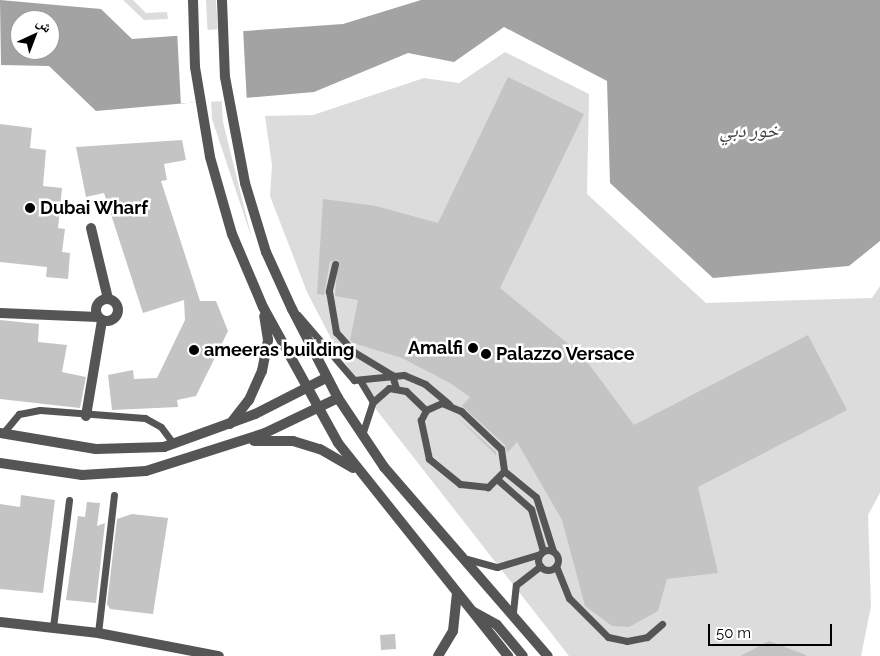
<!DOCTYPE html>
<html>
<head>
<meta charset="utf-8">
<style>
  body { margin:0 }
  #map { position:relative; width:880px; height:656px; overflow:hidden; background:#fff; font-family:Raleway,"Noto Naskh Arabic",sans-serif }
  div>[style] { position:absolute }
  .green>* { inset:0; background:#dcdcdc }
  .water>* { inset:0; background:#a3a3a3 }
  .pier>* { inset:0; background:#fff; transform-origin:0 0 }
  .building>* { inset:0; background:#c4c4c4; transform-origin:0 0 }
  .service>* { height:7px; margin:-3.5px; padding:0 3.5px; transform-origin:3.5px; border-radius:3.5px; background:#555 }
  .service>.ring { margin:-3.5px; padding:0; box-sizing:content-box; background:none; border:7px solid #555; border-radius:50% }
  .minor>* { height:10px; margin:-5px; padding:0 5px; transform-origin:5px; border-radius:5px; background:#555 }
  .minor>.ring { margin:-5px; padding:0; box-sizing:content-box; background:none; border:10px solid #555; border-radius:50% }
  .tertiary>* { height:10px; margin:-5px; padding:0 5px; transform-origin:5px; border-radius:5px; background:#555 }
  .dots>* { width:14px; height:14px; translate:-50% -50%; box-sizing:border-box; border:2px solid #fff; border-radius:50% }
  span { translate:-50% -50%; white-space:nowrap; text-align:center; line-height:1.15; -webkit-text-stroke:5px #fff; paint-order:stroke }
  .poi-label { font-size:18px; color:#000; font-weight:700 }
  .left { translate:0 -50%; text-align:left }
  .right { translate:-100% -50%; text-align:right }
  .water-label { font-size:19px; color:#444; font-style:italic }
  .north { position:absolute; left:10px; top:10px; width:50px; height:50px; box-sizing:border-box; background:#fff; border:1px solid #999; border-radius:50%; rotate:43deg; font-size:14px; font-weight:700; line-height:20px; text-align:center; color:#000 }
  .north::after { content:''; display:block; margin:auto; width:18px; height:22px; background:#000; clip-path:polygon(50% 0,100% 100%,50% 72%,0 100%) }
  .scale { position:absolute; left:708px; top:624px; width:124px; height:22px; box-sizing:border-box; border:2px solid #000; border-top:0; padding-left:6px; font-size:15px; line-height:18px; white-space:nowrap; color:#000; -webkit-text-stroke:4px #fff; paint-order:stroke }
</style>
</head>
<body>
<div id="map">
  <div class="green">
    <i style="clip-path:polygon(123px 0,133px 0,146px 13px,167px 12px,168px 19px,144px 20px)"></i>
    <i style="clip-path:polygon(206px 0,216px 0,223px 122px,252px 239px,212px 119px)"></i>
    <i style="clip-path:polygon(505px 52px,589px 94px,587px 194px,706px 303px,872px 298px,880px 286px,880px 493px,868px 515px,871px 606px,861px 656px,569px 656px,378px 412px,338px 352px,307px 292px,270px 196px,272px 165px,265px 116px,313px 115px,424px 78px,459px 83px)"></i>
  </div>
  <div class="water">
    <i style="clip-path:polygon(evenodd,0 0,101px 9px,132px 39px,343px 24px,421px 0,880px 0,880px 241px,849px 266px,713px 278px,610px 183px,607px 81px,504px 27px,454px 62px,408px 53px,314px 92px,96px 111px,49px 66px,1px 65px,0 0,20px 20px,50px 20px,50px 50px,20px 50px,20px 20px)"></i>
  </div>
  <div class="pier">
    <i style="left:243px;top:28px;width:72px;height:66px;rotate:87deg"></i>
  </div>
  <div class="building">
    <i style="clip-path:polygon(508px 77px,584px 114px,500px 288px,583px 356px,634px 425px,808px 335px,847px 410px,698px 487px,718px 573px,667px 579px,658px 611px,629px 627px,612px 626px,585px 606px,562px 520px,517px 442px,507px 453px,505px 445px,462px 406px,470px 397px,450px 383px,402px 358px,353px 343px,350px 340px,358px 300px,335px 296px,338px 260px,330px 262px,324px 295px,317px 294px,323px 199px,376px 206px,438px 223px)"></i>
    <i style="clip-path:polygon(0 124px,32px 128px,30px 148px,46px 150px,43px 186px,62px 188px,58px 228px,65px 229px,62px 252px,70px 253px,68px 279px,46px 277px,47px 267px,0 262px)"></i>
    <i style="clip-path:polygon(182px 140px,186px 160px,164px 164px,167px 180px,161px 181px,200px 301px,216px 301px,228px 331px,196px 396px,177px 400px,178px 407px,112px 410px,108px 375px,133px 370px,134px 379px,157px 378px,185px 320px,184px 300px,143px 313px,104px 193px,86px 197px,76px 147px)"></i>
    <i style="clip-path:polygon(0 320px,39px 324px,38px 342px,67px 345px,62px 372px,86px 377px,80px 408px,0 399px)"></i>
    <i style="clip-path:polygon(454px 414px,496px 452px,496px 455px)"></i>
    <i style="clip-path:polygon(21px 495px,55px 500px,43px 593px,0 589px,0 504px,20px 507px)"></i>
    <i style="clip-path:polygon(87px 502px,100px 503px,97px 526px,105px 523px,96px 603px,66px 600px,78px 516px,85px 517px)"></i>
    <i style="clip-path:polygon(132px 514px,168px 518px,153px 614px,110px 609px,107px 604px,117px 519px)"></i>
    <i style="left:395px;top:634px;width:15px;height:15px;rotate:86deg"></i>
    <i style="clip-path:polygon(769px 641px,806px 655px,805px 656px,740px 656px)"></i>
  </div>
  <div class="service">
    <i style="left:335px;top:264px;width:28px;rotate:103deg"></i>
    <i style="left:329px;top:291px;width:42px;rotate:80.3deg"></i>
    <i style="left:336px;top:332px;width:27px;rotate:48deg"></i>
    <i style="left:354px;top:352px;width:44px;rotate:31.2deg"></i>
    <i style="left:392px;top:375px;width:14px;rotate:73deg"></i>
    <i style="left:298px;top:315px;width:86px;rotate:49.3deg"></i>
    <i style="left:354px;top:380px;width:50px;rotate:-5.7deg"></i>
    <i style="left:404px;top:375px;width:23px;rotate:23deg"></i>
    <i style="left:425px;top:384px;width:31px;rotate:40deg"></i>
    <i style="left:361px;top:382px;width:23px;rotate:59deg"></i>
    <i style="left:442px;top:403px;width:21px;rotate:23deg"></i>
    <i style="left:461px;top:411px;width:55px;rotate:43.5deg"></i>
    <i style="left:501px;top:449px;width:22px;rotate:82deg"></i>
    <i style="left:504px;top:471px;width:23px;rotate:135deg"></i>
    <i style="left:488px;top:487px;width:28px;rotate:-174deg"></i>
    <i style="left:460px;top:484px;width:40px;rotate:-141deg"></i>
    <i style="left:429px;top:459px;width:40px;rotate:-102deg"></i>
    <i style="left:421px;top:420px;width:11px;rotate:-63deg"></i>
    <i style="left:426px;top:410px;width:17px;rotate:-24deg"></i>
    <i style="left:3px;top:433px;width:25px;rotate:-50deg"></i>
    <i style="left:19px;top:414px;width:21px;rotate:-11deg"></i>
    <i style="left:40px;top:410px;width:105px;rotate:4.4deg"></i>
    <i style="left:145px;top:418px;width:18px;rotate:29deg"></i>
    <i style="left:161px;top:427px;width:21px;rotate:53deg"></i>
    <i style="left:362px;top:435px;width:35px;rotate:-72deg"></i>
    <i style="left:373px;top:402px;width:21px;rotate:-41deg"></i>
    <i style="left:389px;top:388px;width:17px;rotate:10deg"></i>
    <i style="left:406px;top:391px;width:28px;rotate:44deg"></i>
    <i style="left:504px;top:471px;width:41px;rotate:39.1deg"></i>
    <i style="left:536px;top:497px;width:57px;rotate:72.5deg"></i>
    <i style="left:498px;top:480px;width:44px;rotate:41.3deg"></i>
    <i style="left:531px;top:509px;width:44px;rotate:74.1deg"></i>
    <i class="ring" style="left:538px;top:550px;width:13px;height:13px"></i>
    <i style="left:467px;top:559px;width:31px;rotate:15deg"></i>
    <i style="left:497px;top:567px;width:45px;rotate:-16.8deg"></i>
    <i style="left:556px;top:566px;width:35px;rotate:68deg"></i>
    <i style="left:569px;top:598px;width:55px;rotate:45deg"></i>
    <i style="left:608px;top:637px;width:19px;rotate:12deg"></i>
    <i style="left:627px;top:641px;width:20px;rotate:-11deg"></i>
    <i style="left:647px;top:637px;width:20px;rotate:-41deg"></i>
    <i style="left:513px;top:612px;width:27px;rotate:-84deg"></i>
    <i style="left:516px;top:585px;width:31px;rotate:-38deg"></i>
    <i style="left:53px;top:627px;width:128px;rotate:-82.8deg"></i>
    <i style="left:98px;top:633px;width:139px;rotate:-83.4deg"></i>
  </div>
  <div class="minor">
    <i style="left:91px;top:228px;width:73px;rotate:76.5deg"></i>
    <i class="ring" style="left:96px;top:299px;width:12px;height:12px"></i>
    <i style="left:0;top:313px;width:98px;rotate:2.3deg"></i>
    <i style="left:86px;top:416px;width:97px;rotate:-80.5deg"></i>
    <i style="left:0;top:622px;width:99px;rotate:6.4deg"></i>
    <i style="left:98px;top:633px;width:123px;rotate:10.8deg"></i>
    <i style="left:438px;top:656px;width:29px;rotate:-59deg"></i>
    <i style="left:453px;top:631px;width:38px;rotate:-84deg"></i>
  </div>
  <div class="tertiary">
    <i style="left:193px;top:0;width:67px;rotate:88.3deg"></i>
    <i style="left:195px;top:67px;width:91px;rotate:80.5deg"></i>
    <i style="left:210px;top:157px;width:80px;rotate:74.1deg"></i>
    <i style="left:232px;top:234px;width:79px;rotate:67deg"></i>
    <i style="left:263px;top:307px;width:155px;rotate:61.1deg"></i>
    <i style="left:338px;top:443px;width:273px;rotate:51.4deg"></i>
    <i style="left:222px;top:0;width:77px;rotate:87.8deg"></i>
    <i style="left:225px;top:77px;width:108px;rotate:79.3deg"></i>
    <i style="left:245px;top:183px;width:72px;rotate:73.1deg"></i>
    <i style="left:266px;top:252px;width:63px;rotate:65.5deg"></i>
    <i style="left:292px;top:309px;width:100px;rotate:62.7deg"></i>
    <i style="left:338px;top:398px;width:83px;rotate:56.3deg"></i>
    <i style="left:384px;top:467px;width:250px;rotate:49.1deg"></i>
    <i style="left:230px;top:424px;width:31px;rotate:-52deg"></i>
    <i style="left:249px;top:400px;width:32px;rotate:-66deg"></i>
    <i style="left:262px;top:371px;width:32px;rotate:-79deg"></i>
    <i style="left:268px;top:340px;width:24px;rotate:-99deg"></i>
    <i style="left:0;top:433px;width:97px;rotate:9.5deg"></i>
    <i style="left:96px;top:449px;width:68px;rotate:-1.7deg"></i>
    <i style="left:164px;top:447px;width:97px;rotate:-19.9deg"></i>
    <i style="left:255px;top:414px;width:80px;rotate:-26.9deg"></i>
    <i style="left:254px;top:441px;width:39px"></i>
    <i style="left:293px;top:441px;width:28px;rotate:17deg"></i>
    <i style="left:320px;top:449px;width:38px;rotate:30deg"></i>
    <i style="left:0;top:463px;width:83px;rotate:8.3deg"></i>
    <i style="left:82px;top:475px;width:64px;rotate:-3.6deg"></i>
    <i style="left:146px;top:471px;width:125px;rotate:-17.7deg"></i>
    <i style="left:265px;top:433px;width:81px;rotate:-25.6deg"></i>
    <i style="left:474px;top:612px;width:26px;rotate:29deg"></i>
    <i style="left:497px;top:625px;width:40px;rotate:50deg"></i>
  </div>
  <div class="dots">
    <i style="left:30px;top:208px;background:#000"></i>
    <i style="left:473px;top:348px;background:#000"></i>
    <i style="left:194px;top:350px;background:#000"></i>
    <i style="left:486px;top:354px;background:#000"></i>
  </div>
  <div class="poi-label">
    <span class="left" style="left:40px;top:208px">Dubai Wharf</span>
    <span class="right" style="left:463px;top:348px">Amalfi</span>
    <span class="left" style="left:204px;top:350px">ameeras building</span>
    <span class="left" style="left:496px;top:354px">Palazzo Versace</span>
  </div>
  <div class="water-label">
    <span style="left:749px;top:131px">خور دبي</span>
  </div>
  <div class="north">ش</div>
  <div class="scale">50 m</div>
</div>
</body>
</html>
